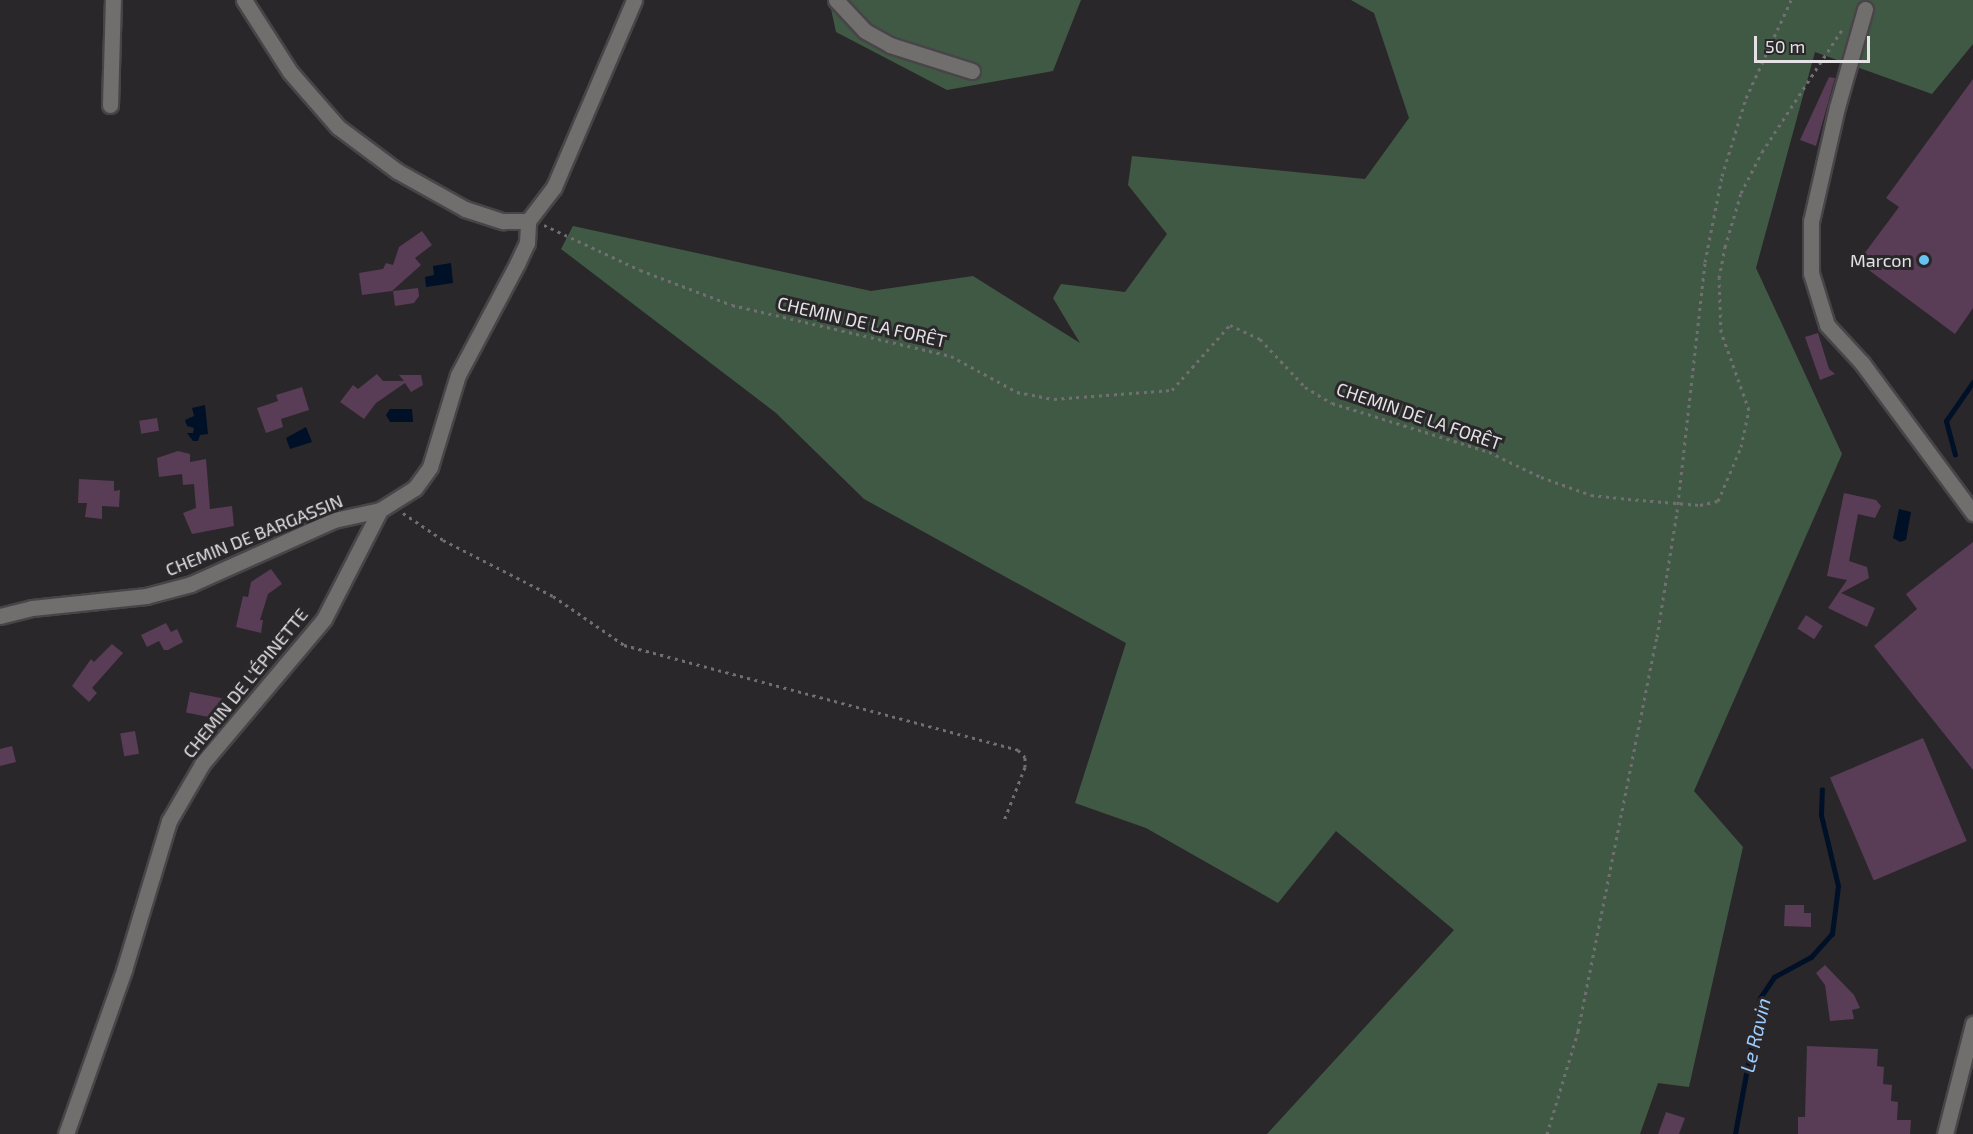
<!DOCTYPE html>
<html>
<head>
<meta charset="utf-8">
<style>
  body { margin:0 }
  #map { position:relative; width:1973px; height:1134px; overflow:hidden; background:#2a272a; font-family:"Exo 2",sans-serif }
  div>[style] { position:absolute }
  .green>* { inset:0; background:#405945 }
  .water>* { inset:0; background:#001027 }
  .stream>* { height:4.5px; margin:-2.25px; padding:0 2.25px; transform-origin:2.25px; border-radius:2.25px; background:#001027 }
  .building>* { inset:0; background:#593c55; transform-origin:0 0 }
  .path>* { height:3px; margin-top:-1.5px; transform-origin:0; background:repeating-linear-gradient(90deg,#726f72 0 3px,transparent 0 7.5px) }
  .roads { filter:drop-shadow(2px 0 #484548) drop-shadow(-2px 0 #484548) drop-shadow(0 2px #484548) drop-shadow(0 -2px #484548) }
  .minor>* { height:15px; margin:-7.5px; padding:0 7.5px; transform-origin:7.5px; border-radius:7.5px; background:#716e6e }
  .path-bridge>* { height:3px; margin-top:-1.5px; transform-origin:0; background:repeating-linear-gradient(90deg,#726f72 0 3px,transparent 0 7.5px) }
  .dots>* { width:16px; height:16px; translate:-50% -50%; box-sizing:border-box; border:3px solid #2a272a; border-radius:50% }
  span { translate:-50% -50%; white-space:nowrap; text-align:center; line-height:1.15; -webkit-text-stroke:6px #2a272a; paint-order:stroke }
  .poi-label { font-size:18px; color:#e4e2e4 }
  .right { translate:-100% -50%; text-align:right }
  .street-label { font-size:18px; color:#e4e2e4 }
  .water-label { font-size:20px; color:#9eccfd; font-style:italic }
  .scale { position:absolute; left:1754px; top:36px; width:116px; height:27px; box-sizing:border-box; border:3px solid #e4e2e4; border-top:0; padding-left:8px; font-size:18px; line-height:21px; white-space:nowrap; color:#e4e2e4; -webkit-text-stroke:4px #2a272a; paint-order:stroke }
</style>
</head>
<body>
<div id="map">
  <div class="green">
    <i style="clip-path:polygon(829px 0,1081px 0,1053px 71px,947px 90px,836px 32px)"></i>
    <i style="clip-path:polygon(1351px 0,1973px 0,1973px 44px,1932px 94px,1815px 52px,1756px 268px,1842px 454px,1694px 791px,1743px 847px,1689px 1087px,1658px 1083px,1640px 1134px,1267px 1134px,1454px 930px,1336px 831px,1278px 903px,1146px 828px,1075px 803px,1126px 643px,864px 499px,776px 413px,561px 249px,573px 226px,871px 291px,973px 276px,1080px 343px,1053px 298px,1061px 284px,1125px 292px,1167px 234px,1128px 185px,1132px 156px,1365px 179px,1409px 118px,1374px 13px)"></i>
  </div>
  <div class="water">
    <i style="clip-path:polygon(451px 263px,453px 283px,426px 287px,425px 277px,434px 275px,433px 266px)"></i>
    <i style="clip-path:polygon(205px 405px,208px 434px,200px 435px,198px 441px,193px 441px,187px 433px,193px 433px,194px 428px,187px 426px,185px 420px,194px 416px,192px 408px)"></i>
    <i style="clip-path:polygon(390px 409px,412px 409px,413px 422px,390px 422px,386px 415px)"></i>
    <i style="clip-path:polygon(306px 427px,312px 442px,290px 449px,286px 438px)"></i>
    <i style="clip-path:polygon(1899px 509px,1911px 512px,1906px 540px,1900px 542px,1893px 538px)"></i>
  </div>
  <div class="stream">
    <i style="left:1955px;top:455px;width:35px;rotate:-105deg"></i>
    <i style="left:1946px;top:421px;width:47px;rotate:-55.3deg"></i>
    <i style="left:1735px;top:1134px;width:138px;rotate:-79.6deg"></i>
    <i style="left:1760px;top:998px;width:25px;rotate:-56deg"></i>
    <i style="left:1774px;top:977px;width:42px;rotate:-28.4deg"></i>
    <i style="left:1811px;top:957px;width:31px;rotate:-48deg"></i>
    <i style="left:1832px;top:934px;width:48px;rotate:-82.9deg"></i>
    <i style="left:1838px;top:886px;width:73px;rotate:-103.5deg"></i>
    <i style="left:1821px;top:815px;width:25px;rotate:-88deg"></i>
  </div>
  <div class="building">
    <i style="clip-path:polygon(1829px 77px,1835px 78px,1816px 146px,1800px 140px)"></i>
    <i style="clip-path:polygon(1973px 79px,1973px 308px,1955px 334px,1858px 262px,1899px 207px,1886px 198px)"></i>
    <i style="clip-path:polygon(422px 231px,432px 245px,415px 258px,421px 265px,392px 291px,362px 295px,359px 273px,383px 269px,386px 263px,393px 265px,399px 247px)"></i>
    <i style="clip-path:polygon(418px 288px,419px 296px,414px 303px,395px 306px,393px 291px)"></i>
    <i style="clip-path:polygon(1818px 333px,1829px 369px,1835px 374px,1820px 380px,1805px 337px)"></i>
    <i style="clip-path:polygon(377px 374px,383px 381px,404px 381px,399px 375px,421px 375px,423px 385px,411px 392px,405px 383px,376px 403px,364px 419px,340px 402px,353px 385px,358px 389px)"></i>
    <i style="clip-path:polygon(302px 387px,309px 410px,281px 419px,283px 427px,266px 433px,257px 408px,278px 401px,276px 395px)"></i>
    <i style="left:157px;top:418px;width:13px;height:18px;rotate:81deg"></i>
    <i style="clip-path:polygon(178px 451px,190px 454px,190px 462px,206px 459px,210px 509px,232px 506px,234px 526px,192px 534px,183px 513px,196px 508px,194px 484px,183px 485px,182px 474px,159px 477px,157px 458px)"></i>
    <i style="clip-path:polygon(79px 479px,114px 481px,114px 491px,120px 490px,119px 507px,102px 506px,102px 519px,85px 517px,87px 503px,78px 503px)"></i>
    <i style="clip-path:polygon(1844px 493px,1876px 500px,1881px 506px,1875px 518px,1858px 514px,1849px 561px,1867px 567px,1869px 578px,1841px 593px,1875px 608px,1867px 627px,1828px 608px,1847px 580px,1827px 576px)"></i>
    <i style="clip-path:polygon(1973px 542px,1973px 770px,1874px 646px,1917px 609px,1906px 594px)"></i>
    <i style="clip-path:polygon(271px 569px,282px 584px,268px 594px,260px 620px,263px 620px,261px 633px,236px 627px,243px 596px,248px 597px,251px 582px)"></i>
    <i style="left:1806px;top:615px;width:20px;height:16px;rotate:33deg"></i>
    <i style="clip-path:polygon(166px 623px,171px 632px,177px 629px,183px 642px,168px 650px,164px 650px,159px 641px,147px 647px,141px 635px)"></i>
    <i style="clip-path:polygon(112px 644px,123px 653px,92px 688px,97px 693px,89px 702px,72px 686px,91px 659px,94px 662px)"></i>
    <i style="left:190px;top:692px;width:33px;height:21px;rotate:11deg"></i>
    <i style="left:135px;top:731px;width:23px;height:15px;rotate:80deg"></i>
    <i style="left:1923px;top:738px;width:112px;height:101px;rotate:67deg"></i>
    <i style="clip-path:polygon(12px 746px,16px 762px,0 766px,0 749px)"></i>
    <i style="clip-path:polygon(1785px 905px,1804px 905px,1804px 913px,1811px 913px,1811px 927px,1784px 926px)"></i>
    <i style="clip-path:polygon(1825px 965px,1854px 995px,1860px 1008px,1852px 1010px,1854px 1019px,1830px 1021px,1825px 985px,1816px 973px)"></i>
    <i style="clip-path:polygon(1807px 1046px,1878px 1049px,1877px 1066px,1884px 1067px,1883px 1084px,1892px 1085px,1891px 1101px,1898px 1102px,1897px 1120px,1911px 1120px,1910px 1134px,1798px 1134px,1798px 1117px,1805px 1117px)"></i>
    <i style="clip-path:polygon(1666px 1112px,1685px 1118px,1679px 1134px,1658px 1134px)"></i>
  </div>
  <div class="path">
    <i style="left:544px;top:225px;width:106px;rotate:25.1deg"></i>
    <i style="left:640px;top:270px;width:98px;rotate:20.8deg"></i>
    <i style="left:732px;top:305px;width:225px;rotate:13.1deg"></i>
    <i style="left:951px;top:356px;width:75px;rotate:28.6deg"></i>
    <i style="left:1017px;top:392px;width:38px;rotate:11deg"></i>
    <i style="left:1054px;top:399px;width:118px;rotate:-4.4deg"></i>
    <i style="left:1172px;top:390px;width:87px;rotate:-48.3deg"></i>
    <i style="left:1230px;top:325px;width:33px;rotate:25deg"></i>
    <i style="left:1260px;top:339px;width:66px;rotate:46.8deg"></i>
    <i style="left:1305px;top:387px;width:31px;rotate:31deg"></i>
    <i style="left:1332px;top:403px;width:164px;rotate:17.3deg"></i>
    <i style="left:1489px;top:452px;width:58px;rotate:25.7deg"></i>
    <i style="left:1541px;top:477px;width:53px;rotate:19.8deg"></i>
    <i style="left:1591px;top:495px;width:37px;rotate:6deg"></i>
    <i style="left:1700px;top:505px;width:18px;rotate:-13deg"></i>
    <i style="left:1718px;top:501px;width:59px;rotate:-66.9deg"></i>
    <i style="left:1741px;top:447px;width:38px;rotate:-78deg"></i>
    <i style="left:1749px;top:410px;width:83px;rotate:-109.7deg"></i>
    <i style="left:1721px;top:332px;width:54px;rotate:-92.1deg"></i>
    <i style="left:1719px;top:278px;width:32px;rotate:-79deg"></i>
    <i style="left:1725px;top:247px;width:56px;rotate:-73.5deg"></i>
    <i style="left:1741px;top:193px;width:46px;rotate:-62.9deg"></i>
    <i style="left:1762px;top:152px;width:148px;rotate:-56.8deg"></i>
    <i style="left:403px;top:513px;width:48px;rotate:34deg"></i>
    <i style="left:443px;top:540px;width:123px;rotate:27deg"></i>
    <i style="left:553px;top:596px;width:86px;rotate:34.6deg"></i>
    <i style="left:624px;top:645px;width:408px;rotate:14.9deg"></i>
    <i style="left:1018px;top:750px;width:10px;rotate:45deg"></i>
    <i style="left:1025px;top:757px;width:10px;rotate:90deg"></i>
    <i style="left:1025px;top:767px;width:60px;rotate:111.4deg"></i>
    <i style="left:1547px;top:1134px;width:108px;rotate:-73.2deg"></i>
    <i style="left:1578px;top:1031px;width:402px;rotate:-78.7deg"></i>
    <i style="left:1657px;top:637px;width:127px;rotate:-80.9deg"></i>
    <i style="left:1677px;top:512px;width:252px;rotate:-83.6deg"></i>
    <i style="left:1705px;top:262px;width:88px;rotate:-78.8deg"></i>
    <i style="left:1722px;top:176px;width:82px;rotate:-72.9deg"></i>
    <i style="left:1746px;top:98px;width:108px;rotate:-65.3deg"></i>
  </div>
  <div class="roads">
    <div class="minor">
      <i style="left:244px;top:0;width:85px;rotate:57.4deg"></i>
      <i style="left:290px;top:72px;width:73px;rotate:48.9deg"></i>
      <i style="left:338px;top:127px;width:74px;rotate:36.7deg"></i>
      <i style="left:397px;top:171px;width:78px;rotate:29.2deg"></i>
      <i style="left:465px;top:209px;width:40px;rotate:18deg"></i>
      <i style="left:503px;top:221px;width:25px"></i>
      <i style="left:836px;top:0;width:42px;rotate:46.9deg"></i>
      <i style="left:865px;top:31px;width:29px;rotate:29deg"></i>
      <i style="left:890px;top:45px;width:86px;rotate:17.6deg"></i>
      <i style="left:1865px;top:9px;width:102px;rotate:105.9deg"></i>
      <i style="left:1837px;top:107px;width:117px;rotate:102.8deg"></i>
      <i style="left:1811px;top:221px;width:52px;rotate:90deg"></i>
      <i style="left:1811px;top:273px;width:54px;rotate:72.9deg"></i>
      <i style="left:1827px;top:325px;width:52px;rotate:47.4deg"></i>
      <i style="left:1862px;top:363px;width:187px;rotate:53.5deg"></i>
      <i style="left:110px;top:105px;width:105px;rotate:-88.4deg"></i>
      <i style="left:528px;top:221px;width:43px;rotate:-52.6deg"></i>
      <i style="left:554px;top:187px;width:203px;rotate:-66.8deg"></i>
      <i style="left:0;top:616px;width:33px;rotate:-14deg"></i>
      <i style="left:32px;top:608px;width:115px;rotate:-6deg"></i>
      <i style="left:146px;top:596px;width:47px;rotate:-14.9deg"></i>
      <i style="left:191px;top:584px;width:157px;rotate:-24.1deg"></i>
      <i style="left:334px;top:520px;width:47px;rotate:-12.3deg"></i>
      <i style="left:66px;top:1134px;width:174px;rotate:-70.5deg"></i>
      <i style="left:124px;top:970px;width:156px;rotate:-73.2deg"></i>
      <i style="left:169px;top:821px;width:66px;rotate:-59.9deg"></i>
      <i style="left:202px;top:764px;width:189px;rotate:-49.9deg"></i>
      <i style="left:324px;top:619px;width:123px;rotate:-62.8deg"></i>
      <i style="left:380px;top:510px;width:41px;rotate:-32.2deg"></i>
      <i style="left:415px;top:488px;width:26px;rotate:-54deg"></i>
      <i style="left:430px;top:467px;width:96px;rotate:-73.1deg"></i>
      <i style="left:458px;top:375px;width:126px;rotate:-62deg"></i>
      <i style="left:517px;top:264px;width:23px;rotate:-65deg"></i>
      <i style="left:527px;top:243px;width:22px;rotate:-87deg"></i>
      <i style="left:1945px;top:1134px;width:114px;rotate:-75.7deg"></i>
    </div>
  </div>
  <div class="path-bridge">
    <i style="left:1628px;top:499px;width:72px;rotate:4.8deg"></i>
  </div>
  <div class="dots">
    <i style="left:1924px;top:260px;background:#66c4ef"></i>
  </div>
  <div class="poi-label">
    <span class="right" style="left:1912px;top:260px">Marcon</span>
  </div>
  <div class="street-label">
    <span style="left:862px;top:322px;rotate:13deg">CHEMIN DE LA FORÊT</span>
    <span style="left:1419px;top:416px;rotate:19deg">CHEMIN DE LA FORÊT</span>
    <span style="left:254px;top:535px;rotate:-22deg">CHEMIN DE BARGASSIN</span>
    <span style="left:245px;top:683px;rotate:-51deg">CHEMIN DE L'ÉPINETTE</span>
  </div>
  <div class="water-label">
    <span style="left:1755px;top:1035px;rotate:-77deg">Le Ravin</span>
  </div>
  <div class="scale">50 m</div>
</div>
</body>
</html>
